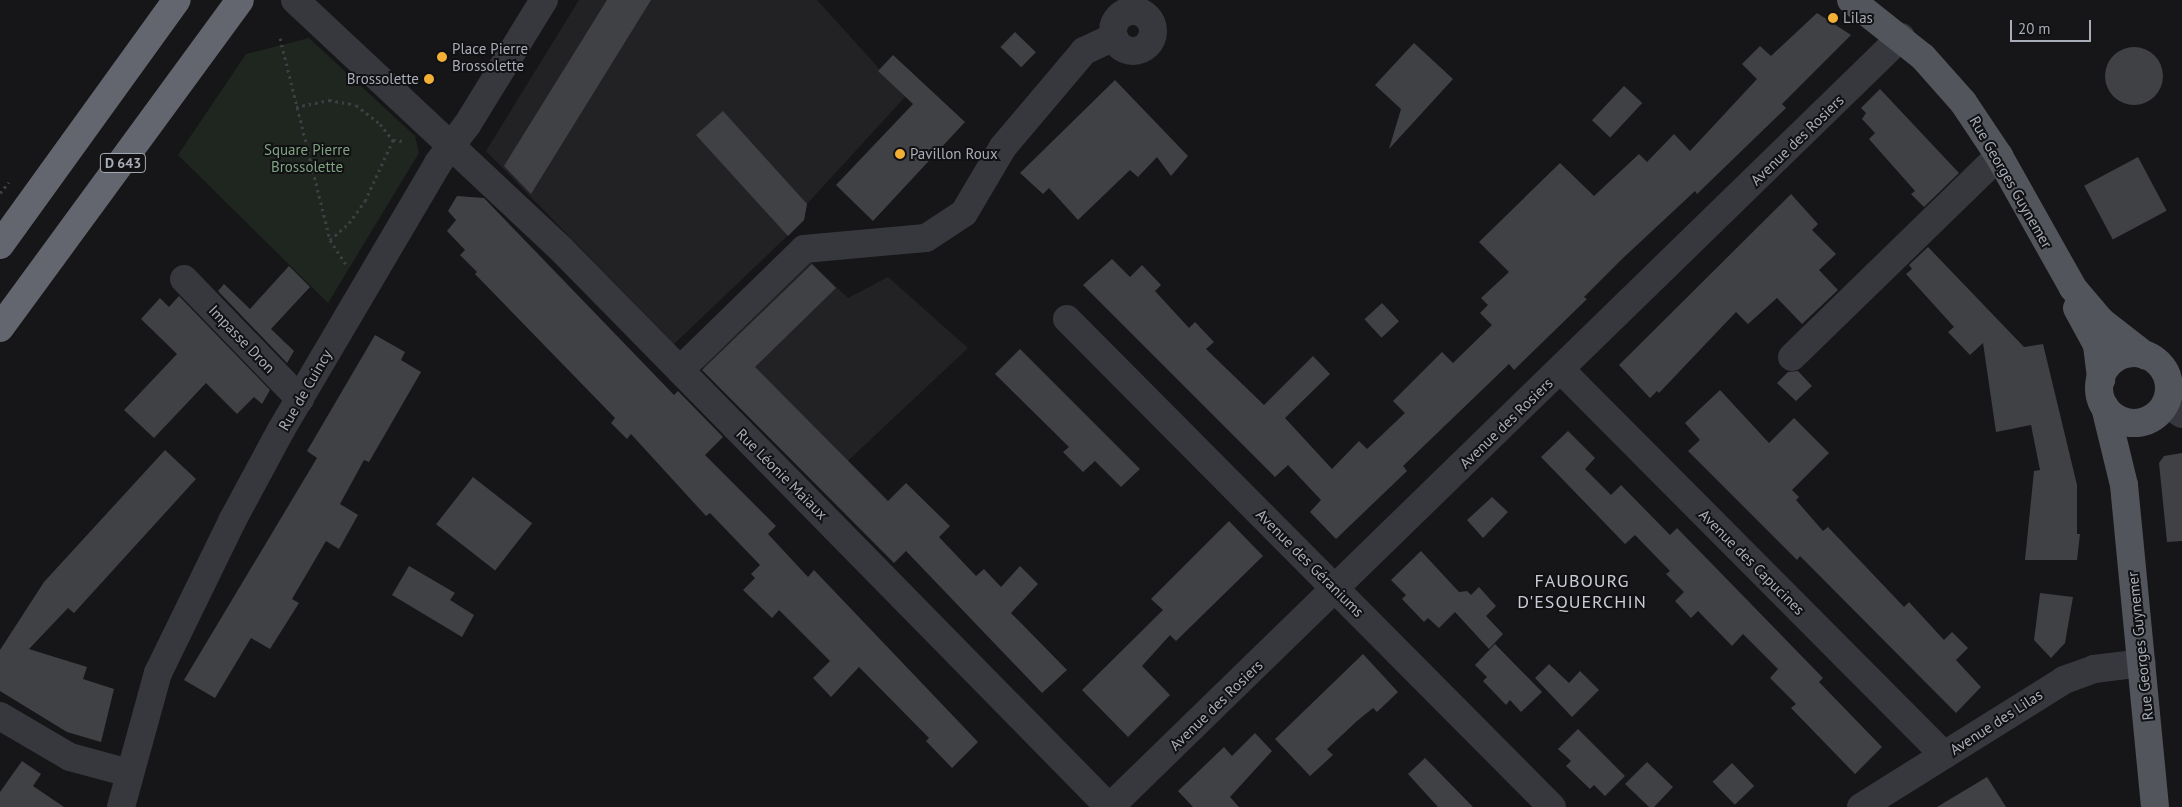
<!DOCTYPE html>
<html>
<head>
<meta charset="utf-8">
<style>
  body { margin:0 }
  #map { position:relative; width:2182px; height:807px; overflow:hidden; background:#161618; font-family:"PT Sans",sans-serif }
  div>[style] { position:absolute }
  .built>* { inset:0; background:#222225 }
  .green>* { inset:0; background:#1e261f }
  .building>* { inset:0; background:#404145; transform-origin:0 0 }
  .round { border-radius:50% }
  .path>* { height:3px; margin-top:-1.5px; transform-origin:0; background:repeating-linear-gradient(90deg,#3d3f44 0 2.5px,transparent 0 6.5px) }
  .minor>* { height:28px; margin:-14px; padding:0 14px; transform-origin:14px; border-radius:14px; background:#37383d }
  .minor>.ring { margin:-14px; padding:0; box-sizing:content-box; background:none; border:28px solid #37383d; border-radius:50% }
  .major>* { height:28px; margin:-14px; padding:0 14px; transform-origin:14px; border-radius:14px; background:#53555c }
  .major>.ring { margin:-14px; padding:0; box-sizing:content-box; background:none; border:28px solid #53555c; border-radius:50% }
  .highway>* { height:28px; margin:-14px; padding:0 14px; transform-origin:14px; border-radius:14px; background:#63666e }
  .dots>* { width:14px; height:14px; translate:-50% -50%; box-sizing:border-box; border:2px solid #111113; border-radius:50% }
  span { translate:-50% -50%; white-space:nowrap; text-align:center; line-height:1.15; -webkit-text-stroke:4px #111113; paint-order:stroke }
  .shield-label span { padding:1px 4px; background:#111113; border:1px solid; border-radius:4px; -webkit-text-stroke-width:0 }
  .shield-label { font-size:14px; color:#a8adb8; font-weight:700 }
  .poi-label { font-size:15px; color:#a8adb8 }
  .left { translate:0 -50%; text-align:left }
  .right { translate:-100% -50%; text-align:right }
  .street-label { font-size:15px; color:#a8adb8 }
  .park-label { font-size:15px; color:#7fa381 }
  .quarter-label { font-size:18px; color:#c9ccd4; letter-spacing:1px }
  .scale { position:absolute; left:2010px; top:20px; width:81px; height:22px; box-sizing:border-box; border:2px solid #a8adb8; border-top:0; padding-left:6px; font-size:15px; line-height:18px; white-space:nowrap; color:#a8adb8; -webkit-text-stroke:4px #111113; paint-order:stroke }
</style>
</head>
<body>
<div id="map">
  <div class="built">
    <i style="clip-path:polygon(579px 0,817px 0,905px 97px,807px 204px,804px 220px,674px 344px,486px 151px)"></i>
    <i style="clip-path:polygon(810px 262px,848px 298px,888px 277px,968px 348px,820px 487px,703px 367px)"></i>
  </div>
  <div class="green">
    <i style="clip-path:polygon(309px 38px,415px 136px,419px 153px,328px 303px,178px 155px,246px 54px)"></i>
  </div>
  <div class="building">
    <i style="clip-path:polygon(607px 0,651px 0,531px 194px,504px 166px)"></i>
    <i style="clip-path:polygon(1817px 13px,1851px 35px,1782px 104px,1786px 108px,1697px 194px,1695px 191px,1622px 259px,1584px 297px,1587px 299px,1514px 370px,1509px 364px,1403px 466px,1407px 471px,1336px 539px,1310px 512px,1321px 500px,1288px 465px,1275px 477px,1083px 285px,1112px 259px,1130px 277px,1142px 265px,1161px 285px,1155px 291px,1189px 328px,1195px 322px,1214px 342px,1206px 349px,1264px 405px,1313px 356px,1330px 374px,1285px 418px,1332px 469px,1359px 441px,1367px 449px,1405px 413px,1393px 401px,1442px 352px,1453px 363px,1492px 325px,1480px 313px,1488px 305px,1481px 298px,1509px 272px,1479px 242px,1560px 163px,1594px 196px,1639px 154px,1647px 162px,1674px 134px,1690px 151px,1757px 79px,1742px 64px,1760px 46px,1771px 56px)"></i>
    <i style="left:1015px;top:32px;width:29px;height:21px;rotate:44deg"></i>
    <i style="clip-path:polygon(1414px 43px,1453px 79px,1389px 149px,1401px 109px,1375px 85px)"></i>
    <i class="round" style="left:2105px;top:47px;width:58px;height:58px"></i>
    <i style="clip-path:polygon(893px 55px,965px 122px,873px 221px,836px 185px,913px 104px,878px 71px)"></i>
    <i style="clip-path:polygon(1115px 80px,1188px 156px,1171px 176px,1157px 157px,1138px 177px,1130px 170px,1078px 220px,1049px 188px,1043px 194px,1020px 173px)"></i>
    <i style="left:1624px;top:86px;width:25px;height:47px;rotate:43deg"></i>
    <i style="clip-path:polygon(1880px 89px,1959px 173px,1924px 207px,1911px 194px,1915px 191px,1869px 139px,1875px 133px,1862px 119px,1866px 113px,1861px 108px)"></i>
    <i style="clip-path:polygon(723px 111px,807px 204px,804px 220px,788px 236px,696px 135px)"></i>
    <i style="left:2138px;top:157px;width:61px;height:61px;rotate:62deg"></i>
    <i style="clip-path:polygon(1791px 194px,1818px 224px,1812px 230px,1836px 254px,1819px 270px,1838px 290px,1802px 324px,1777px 298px,1748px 324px,1736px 312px,1659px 393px,1657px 391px,1650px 398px,1619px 365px)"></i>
    <i style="clip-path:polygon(457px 196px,484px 198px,674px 395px,678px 391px,723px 437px,705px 455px,776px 526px,768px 534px,808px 577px,814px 570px,978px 742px,952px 768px,926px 741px,929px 738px,859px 667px,831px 697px,813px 678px,830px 661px,779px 610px,772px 618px,743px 590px,755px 578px,751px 574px,760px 565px,710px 513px,706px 516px,631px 434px,627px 439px,611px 423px,615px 418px,475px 274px,477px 272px,460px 255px,465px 250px,447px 231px,456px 220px,448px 211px)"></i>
    <i style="clip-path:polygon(1928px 247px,2024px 347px,2043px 344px,2077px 485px,2077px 534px,2080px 534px,2077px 560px,2025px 560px,2034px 471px,2040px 470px,2031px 425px,1996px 432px,1983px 343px,1970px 355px,1948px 332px,1954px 327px,1906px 274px,1912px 269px,1909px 265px)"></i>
    <i style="clip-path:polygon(812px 264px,836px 288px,755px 367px,888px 501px,906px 483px,950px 526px,939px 537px,976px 576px,984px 569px,1001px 587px,1020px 566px,1038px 584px,1011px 613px,1067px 670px,1042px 693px,906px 551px,894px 563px,702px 370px)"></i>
    <i style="clip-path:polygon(289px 266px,310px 287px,271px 329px,294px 351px,287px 363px,218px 291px,224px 284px,250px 309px)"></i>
    <i style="clip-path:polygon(179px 296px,270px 390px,262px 404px,254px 397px,237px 414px,206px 383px,154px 438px,124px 410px,177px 354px,141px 319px,160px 298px,169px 307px)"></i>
    <i style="left:1382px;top:303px;width:25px;height:24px;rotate:47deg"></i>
    <i style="clip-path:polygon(375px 335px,405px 352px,401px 360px,421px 372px,369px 462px,364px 460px,340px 504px,358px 515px,339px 549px,326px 541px,292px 599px,299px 603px,270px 649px,251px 638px,215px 698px,184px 680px,317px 458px,307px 451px)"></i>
    <i style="clip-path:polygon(1020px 349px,1140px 469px,1121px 487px,1095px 461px,1083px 472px,1063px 452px,1069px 447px,995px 374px)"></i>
    <i style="clip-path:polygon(1798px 371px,1812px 386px,1796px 401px,1777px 383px,1788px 372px)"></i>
    <i style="clip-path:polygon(1720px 390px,1769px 443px,1794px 418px,1829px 453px,1792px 490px,1799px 497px,1796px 500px,1823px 531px,1828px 527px,1904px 607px,1909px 602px,1944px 640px,1952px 632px,1968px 648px,1956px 660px,1981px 687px,1956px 713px,1800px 556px,1797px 560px,1688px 451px,1700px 440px,1685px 423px)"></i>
    <i style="clip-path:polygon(1568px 431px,1595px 458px,1585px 469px,1611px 495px,1621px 485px,1670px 535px,1677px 528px,1823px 678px,1819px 682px,1882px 747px,1855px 774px,1791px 708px,1796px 704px,1770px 678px,1778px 669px,1743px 634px,1732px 646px,1698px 611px,1691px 618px,1675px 601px,1684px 592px,1666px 574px,1670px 571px,1635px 535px,1625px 544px,1541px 457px)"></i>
    <i style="clip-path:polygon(165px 450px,196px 479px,74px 613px,68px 608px,29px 649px,87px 667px,83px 679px,114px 689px,101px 742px,67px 732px,0 691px,0 650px,44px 582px)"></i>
    <i style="clip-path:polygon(2182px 453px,2182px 541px,2167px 542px,2159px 463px,2164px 456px)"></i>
    <i style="left:473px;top:477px;width:75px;height:60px;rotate:38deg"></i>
    <i style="clip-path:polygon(1492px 497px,1508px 512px,1483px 538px,1467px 520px)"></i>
    <i style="clip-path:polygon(1229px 521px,1263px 556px,1176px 641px,1170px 635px,1142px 666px,1170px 695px,1128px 737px,1082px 690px,1163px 610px,1151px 599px)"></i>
    <i style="clip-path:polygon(1421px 551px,1459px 592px,1467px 591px,1471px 595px,1479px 587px,1496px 606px,1486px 616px,1503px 634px,1489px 649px,1455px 612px,1439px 628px,1428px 618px,1424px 622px,1402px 599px,1406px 595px,1391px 580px)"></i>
    <i style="clip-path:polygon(409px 566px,455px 593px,450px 600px,474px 615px,462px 637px,392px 595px)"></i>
    <i style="clip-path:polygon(2040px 593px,2073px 597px,2065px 643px,2051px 658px,2034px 640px)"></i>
    <i style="clip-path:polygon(1495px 644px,1542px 692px,1521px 712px,1510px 700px,1506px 705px,1483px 681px,1487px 677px,1475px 665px)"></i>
    <i style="clip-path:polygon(1363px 654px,1398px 692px,1377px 712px,1373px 708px,1357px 721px,1327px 749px,1333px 755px,1310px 776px,1275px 739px)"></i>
    <i style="clip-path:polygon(1549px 664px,1569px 683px,1580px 671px,1599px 690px,1572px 717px,1535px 678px)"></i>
    <i style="clip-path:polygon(1578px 729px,1625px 776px,1605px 796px,1594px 785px,1590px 789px,1566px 766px,1571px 761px,1558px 749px)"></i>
    <i style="clip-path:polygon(1255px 733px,1272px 751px,1230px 797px,1239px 807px,1193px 807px,1178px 791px,1224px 747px,1232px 756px)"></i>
    <i style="clip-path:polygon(1425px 758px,1434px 767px,1473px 807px,1438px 807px,1408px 774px)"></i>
    <i style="clip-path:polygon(22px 761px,41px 774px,33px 786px,64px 807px,0 807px,0 792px)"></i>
    <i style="clip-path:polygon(1647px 762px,1673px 787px,1654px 807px,1649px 807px,1625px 784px)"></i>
    <i style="left:1732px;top:763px;width:32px;height:27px;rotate:46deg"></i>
    <i style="clip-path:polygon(1987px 777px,2006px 807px,1937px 807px)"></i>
  </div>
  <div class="path">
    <i style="left:280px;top:38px;width:208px;rotate:76.1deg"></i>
    <i style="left:330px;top:240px;width:31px;rotate:57deg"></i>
    <i style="left:296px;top:107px;width:34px;rotate:-12deg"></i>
    <i style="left:329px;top:100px;width:27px;rotate:10deg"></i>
    <i style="left:356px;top:105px;width:31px;rotate:38deg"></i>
    <i style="left:380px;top:124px;width:21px;rotate:51deg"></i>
    <i style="left:393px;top:140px;width:12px;rotate:5deg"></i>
    <i style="left:0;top:193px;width:14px;rotate:-51deg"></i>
    <i style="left:330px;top:240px;width:25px;rotate:-42deg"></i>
    <i style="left:349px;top:223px;width:27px;rotate:-54deg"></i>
    <i style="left:365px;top:201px;width:67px;rotate:-65.3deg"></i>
  </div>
  <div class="minor">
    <i style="left:295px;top:0;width:364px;rotate:43.1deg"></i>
    <i style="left:561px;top:249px;width:782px;rotate:45.52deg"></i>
    <i class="ring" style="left:1113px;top:11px;width:12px;height:12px"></i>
    <i style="left:184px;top:279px;width:167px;rotate:46deg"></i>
    <i style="left:1067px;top:319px;width:688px;rotate:45.18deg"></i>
    <i style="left:1792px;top:357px;width:289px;rotate:-44.2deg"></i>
    <i style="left:680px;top:370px;width:173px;rotate:-44.3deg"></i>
    <i style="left:804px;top:249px;width:122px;rotate:-5.2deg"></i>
    <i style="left:926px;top:238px;width:45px;rotate:-33.3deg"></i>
    <i style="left:964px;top:213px;width:77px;rotate:-59.4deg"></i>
    <i style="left:1003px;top:147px;width:126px;rotate:-49.8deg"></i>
    <i style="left:1084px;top:51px;width:33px;rotate:-25deg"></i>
    <i style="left:1561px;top:370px;width:543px;rotate:45.15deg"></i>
    <i style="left:2166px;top:403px;width:19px;rotate:35deg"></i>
    <i style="left:0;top:716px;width:81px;rotate:30.4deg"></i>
    <i style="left:70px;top:757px;width:61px;rotate:15.2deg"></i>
    <i style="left:121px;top:807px;width:139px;rotate:-74.6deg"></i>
    <i style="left:158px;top:673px;width:169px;rotate:-64deg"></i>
    <i style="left:232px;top:521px;width:103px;rotate:-61.7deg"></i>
    <i style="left:281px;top:430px;width:310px;rotate:-59.5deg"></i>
    <i style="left:438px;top:163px;width:48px;rotate:-52.7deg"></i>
    <i style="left:467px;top:125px;width:147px;rotate:-58.4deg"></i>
    <i style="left:1110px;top:807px;width:1104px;rotate:-44.23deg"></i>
    <i style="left:1861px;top:807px;width:239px;rotate:-32deg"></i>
    <i style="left:2064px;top:680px;width:32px;rotate:-20deg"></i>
    <i style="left:2094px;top:669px;width:48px;rotate:-7.1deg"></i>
  </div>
  <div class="major">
    <i style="left:1851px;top:0;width:92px;rotate:38.4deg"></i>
    <i style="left:1923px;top:57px;width:60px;rotate:48.4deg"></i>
    <i style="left:1963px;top:102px;width:65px;rotate:56.3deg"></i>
    <i style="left:1999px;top:156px;width:151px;rotate:60.7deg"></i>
    <i style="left:2073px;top:288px;width:43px;rotate:49.7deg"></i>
    <i style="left:2101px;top:321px;width:57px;rotate:37.9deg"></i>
    <i style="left:2077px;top:308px;width:42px;rotate:61.6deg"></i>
    <i style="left:2097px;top:345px;width:35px;rotate:83deg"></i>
    <i class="ring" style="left:2099px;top:353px;width:42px;height:42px"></i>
    <i style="left:2105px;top:407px;width:80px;rotate:76.3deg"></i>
    <i style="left:2124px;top:485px;width:323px;rotate:84.5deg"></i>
  </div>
  <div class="highway">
    <i style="left:0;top:245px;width:302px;rotate:-54.2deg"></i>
    <i style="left:0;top:328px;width:406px;rotate:-53.8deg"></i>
  </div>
  <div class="dots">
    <i style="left:1833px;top:18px;background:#f2b134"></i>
    <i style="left:442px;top:57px;background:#f2b134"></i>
    <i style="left:429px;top:79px;background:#f2b134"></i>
    <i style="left:900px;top:154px;background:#f2b134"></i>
  </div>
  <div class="shield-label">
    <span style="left:123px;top:163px">D 643</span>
  </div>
  <div class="poi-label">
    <span class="left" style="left:1843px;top:18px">Lilas</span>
    <span class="left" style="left:452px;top:57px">Place Pierre<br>Brossolette</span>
    <span class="right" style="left:419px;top:79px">Brossolette</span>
    <span class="left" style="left:910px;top:154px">Pavillon Roux</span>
  </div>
  <div class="street-label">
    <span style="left:1797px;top:140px;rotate:-44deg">Avenue des Rosiers</span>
    <span style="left:2011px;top:182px;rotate:60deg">Rue Georges Guynemer</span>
    <span style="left:242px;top:339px;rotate:46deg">Impasse Dron</span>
    <span style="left:305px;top:390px;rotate:-60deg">Rue de Cuincy</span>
    <span style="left:1506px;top:423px;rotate:-44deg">Avenue des Rosiers</span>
    <span style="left:782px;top:474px;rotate:45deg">Rue Léonie Maïaux</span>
    <span style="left:1752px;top:562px;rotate:45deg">Avenue des Capucines</span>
    <span style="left:1310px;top:563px;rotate:45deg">Avenue des Géraniums</span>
    <span style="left:2140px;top:646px;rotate:-96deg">Rue Georges Guynemer</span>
    <span style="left:1216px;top:705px;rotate:-44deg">Avenue des Rosiers</span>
    <span style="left:1996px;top:722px;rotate:-33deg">Avenue des Lilas</span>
  </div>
  <div class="park-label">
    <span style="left:307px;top:158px">Square Pierre<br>Brossolette</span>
  </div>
  <div class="quarter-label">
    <span style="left:1582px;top:592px">FAUBOURG<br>D'ESQUERCHIN</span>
  </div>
  <div class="scale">20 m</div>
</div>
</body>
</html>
